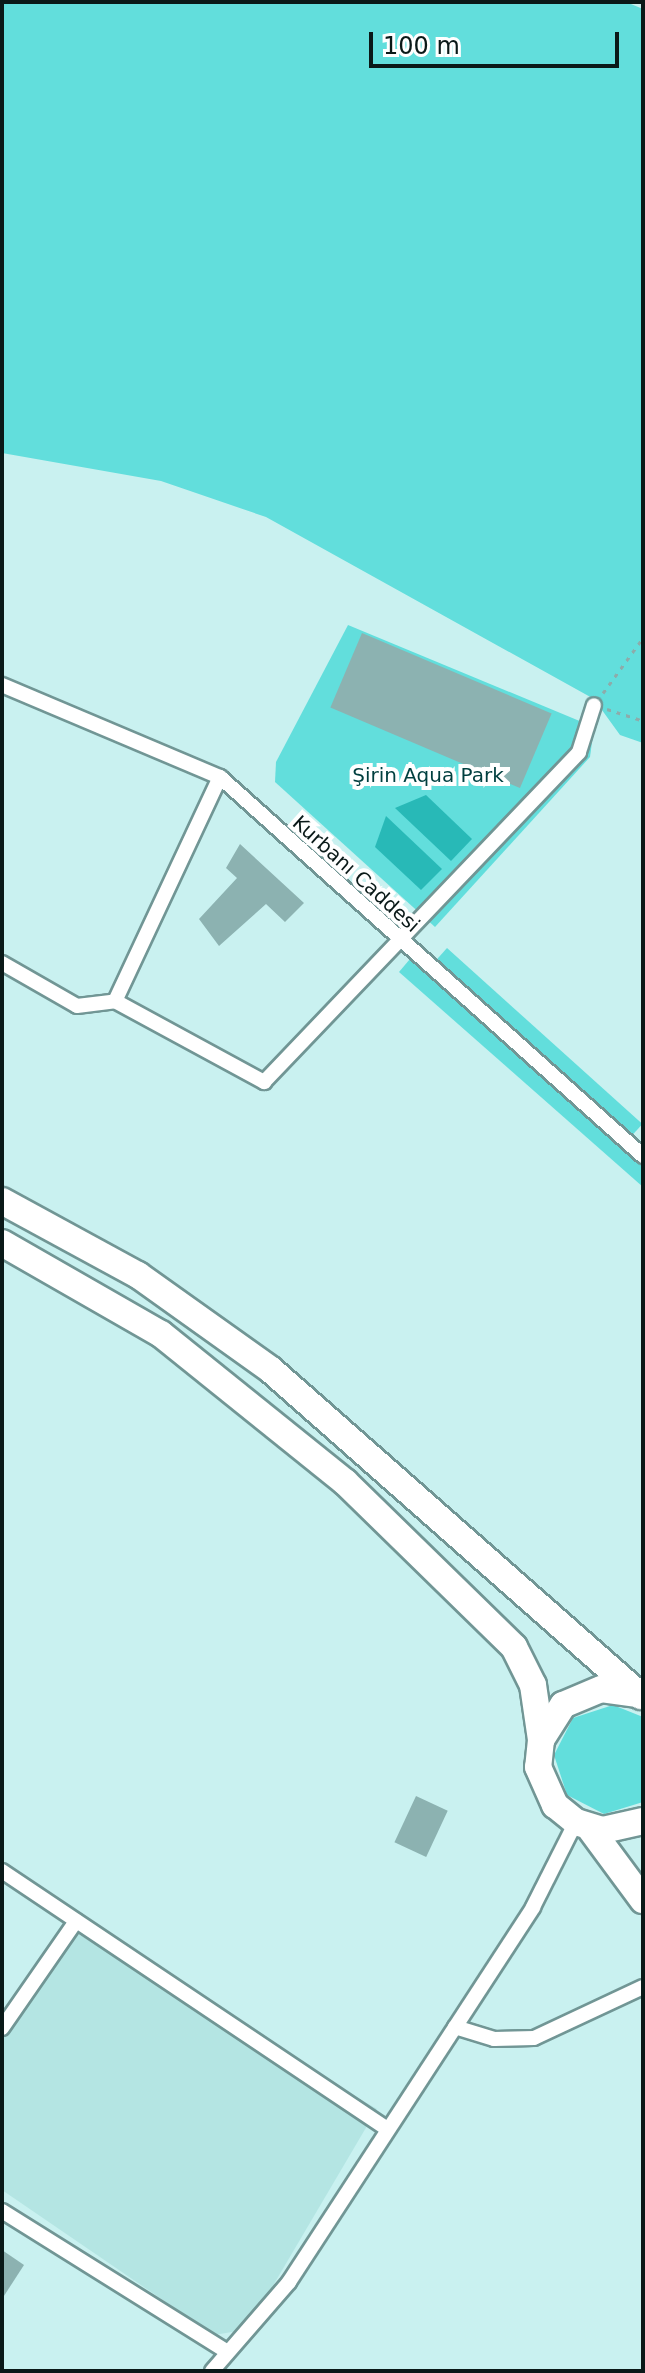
<!DOCTYPE html>
<html>
<head>
<meta charset="utf-8">
<style>
  body { margin:0 }
  #map { position:relative; width:645px; height:2373px; overflow:hidden; background:#c9f1f0; font-family:"DejaVu Sans",sans-serif }
  div>[style] { position:absolute }
  .built>* { inset:0; background:#b4e5e3 }
  .green>* { inset:0; background:#62dedc; transform-origin:0 0 }
  .water>* { inset:0; background:#28b9b7 }
  .building>* { inset:0; background:#8cb2b1; transform-origin:0 0 }
  .path>* { height:3px; margin-top:-1.5px; transform-origin:0; background:repeating-linear-gradient(90deg,#8cacab 0 4px,transparent 0 10px) }
  .roads { filter:drop-shadow(2px 0 #719695) drop-shadow(-2px 0 #719695) drop-shadow(0 2px #719695) drop-shadow(0 -2px #719695) }
  .street>* { height:14px; margin:-7px; padding:0 7px; transform-origin:7px; border-radius:7px; background:#fff }
  .highway>* { height:26px; margin:-13px; padding:0 13px; transform-origin:13px; border-radius:13px; background:#fff }
  span { translate:-50% -50%; white-space:nowrap; text-align:center; line-height:1.15; -webkit-text-stroke:8px #fff; paint-order:stroke }
  .park-label { font-size:20px; color:#003f3f }
  .street-label { font-size:20px; color:#0a1918 }
  .frame { position:absolute; inset:0; border:4px solid #0a1918; pointer-events:none }
  .scale { position:absolute; left:369px; top:32px; width:250px; height:36px; box-sizing:border-box; border:4px solid #0a1918; border-top:0; padding-left:10px; font-size:24px; line-height:28px; white-space:nowrap; color:#0a1918; -webkit-text-stroke:6px #fff; paint-order:stroke }
</style>
</head>
<body>
<div id="map">
  <div class="built">
    <i style="clip-path:polygon(73px 1931px,377px 2109px,251px 2323px,238px 2331px,214px 2335px,2px 2190px,2px 2030px)"></i>
  </div>
  <div class="green">
    <i style="clip-path:polygon(2px 2px,626px 2px,643px 9px,643px 743px,620px 735px,594px 699px,266px 517px,161px 481px,2px 453px)"></i>
    <i style="clip-path:polygon(348px 625px,594px 727px,590px 757px,435px 927px,275px 782px,276px 762px)"></i>
    <i style="left:447px;top:948px;width:263px;height:16px;rotate:42deg"></i>
    <i style="clip-path:polygon(410px 959px,643px 1167px,643px 1187px,399px 972px)"></i>
    <i style="clip-path:polygon(613px 1705px,643px 1717px,643px 1802px,604px 1814px,567px 1795px,554px 1755px,573px 1718px)"></i>
  </div>
  <div class="water">
    <i style="clip-path:polygon(426px 795px,472px 839px,451px 861px,395px 808px)"></i>
    <i style="clip-path:polygon(386px 816px,442px 869px,421px 890px,375px 847px)"></i>
  </div>
  <div class="building">
    <i style="left:362px;top:633px;width:206px;height:81px;rotate:23deg"></i>
    <i style="clip-path:polygon(240px 844px,304px 903px,285px 922px,266px 904px,219px 946px,199px 919px,237px 878px,226px 868px)"></i>
    <i style="left:416px;top:1796px;width:35px;height:51px;rotate:25deg"></i>
    <i style="clip-path:polygon(2px 2250px,24px 2265px,2px 2299px)"></i>
  </div>
  <div class="path">
    <i style="left:603px;top:693px;width:68px;rotate:-54deg"></i>
    <i style="left:607px;top:709px;width:38px;rotate:18deg"></i>
  </div>
  <div class="roads">
    <div class="street">
      <i style="left:2px;top:685px;width:237px;rotate:22.9deg"></i>
      <i style="left:220px;top:777px;width:568px;rotate:41.86deg"></i>
      <i style="left:220px;top:777px;width:247px;rotate:115.1deg"></i>
      <i style="left:115px;top:1001px;width:170px;rotate:28.5deg"></i>
      <i style="left:264px;top:1082px;width:456px;rotate:-46.3deg"></i>
      <i style="left:579px;top:752px;width:49px;rotate:-72.3deg"></i>
      <i style="left:2px;top:963px;width:86px;rotate:29.8deg"></i>
      <i style="left:77px;top:1006px;width:38px;rotate:-7deg"></i>
      <i style="left:2px;top:1871px;width:463px;rotate:33.8deg"></i>
      <i style="left:455px;top:2027px;width:41px;rotate:17.1deg"></i>
      <i style="left:494px;top:2039px;width:40px;rotate:-1.4deg"></i>
      <i style="left:534px;top:2038px;width:120px;rotate:-25.1deg"></i>
      <i style="left:2px;top:2028px;width:130px;rotate:-55.3deg"></i>
      <i style="left:2px;top:2211px;width:266px;rotate:32deg"></i>
      <i style="left:212px;top:2371px;width:118px;rotate:-49.1deg"></i>
      <i style="left:289px;top:2282px;width:447px;rotate:-56.9deg"></i>
      <i style="left:533px;top:1907px;width:95px;rotate:-63.2deg"></i>
    </div>
    <div class="highway">
      <i style="left:2px;top:1201px;width:155px;rotate:28.6deg"></i>
      <i style="left:138px;top:1275px;width:163px;rotate:35.5deg"></i>
      <i style="left:271px;top:1370px;width:493px;rotate:41.4deg"></i>
      <i style="left:2px;top:1243px;width:183px;rotate:29.8deg"></i>
      <i style="left:161px;top:1334px;width:236px;rotate:38.8deg"></i>
      <i style="left:345px;top:1482px;width:236px;rotate:44.3deg"></i>
      <i style="left:514px;top:1647px;width:42px;rotate:63.4deg"></i>
      <i style="left:533px;top:1685px;width:56px;rotate:81.7deg"></i>
      <i style="left:636px;top:1694px;width:35px;rotate:-172deg"></i>
      <i style="left:601px;top:1689px;width:41px;rotate:157.2deg"></i>
      <i style="left:563px;top:1705px;width:41px;rotate:122.2deg"></i>
      <i style="left:541px;top:1740px;width:27px;rotate:96deg"></i>
      <i style="left:538px;top:1767px;width:42px;rotate:65.9deg"></i>
      <i style="left:555px;top:1805px;width:27px;rotate:39deg"></i>
      <i style="left:576px;top:1822px;width:28px;rotate:17deg"></i>
      <i style="left:603px;top:1830px;width:41px;rotate:-12.7deg"></i>
      <i style="left:589px;top:1827px;width:91px;rotate:53.5deg"></i>
    </div>
  </div>
  <div class="park-label">
    <span style="left:428px;top:775px">Şirin Aqua Park</span>
  </div>
  <div class="street-label">
    <span style="left:356px;top:874px;rotate:42deg">Kurbanı Caddesi</span>
  </div>
  <div class="frame"></div>
  <div class="scale">100 m</div>
</div>
</body>
</html>
